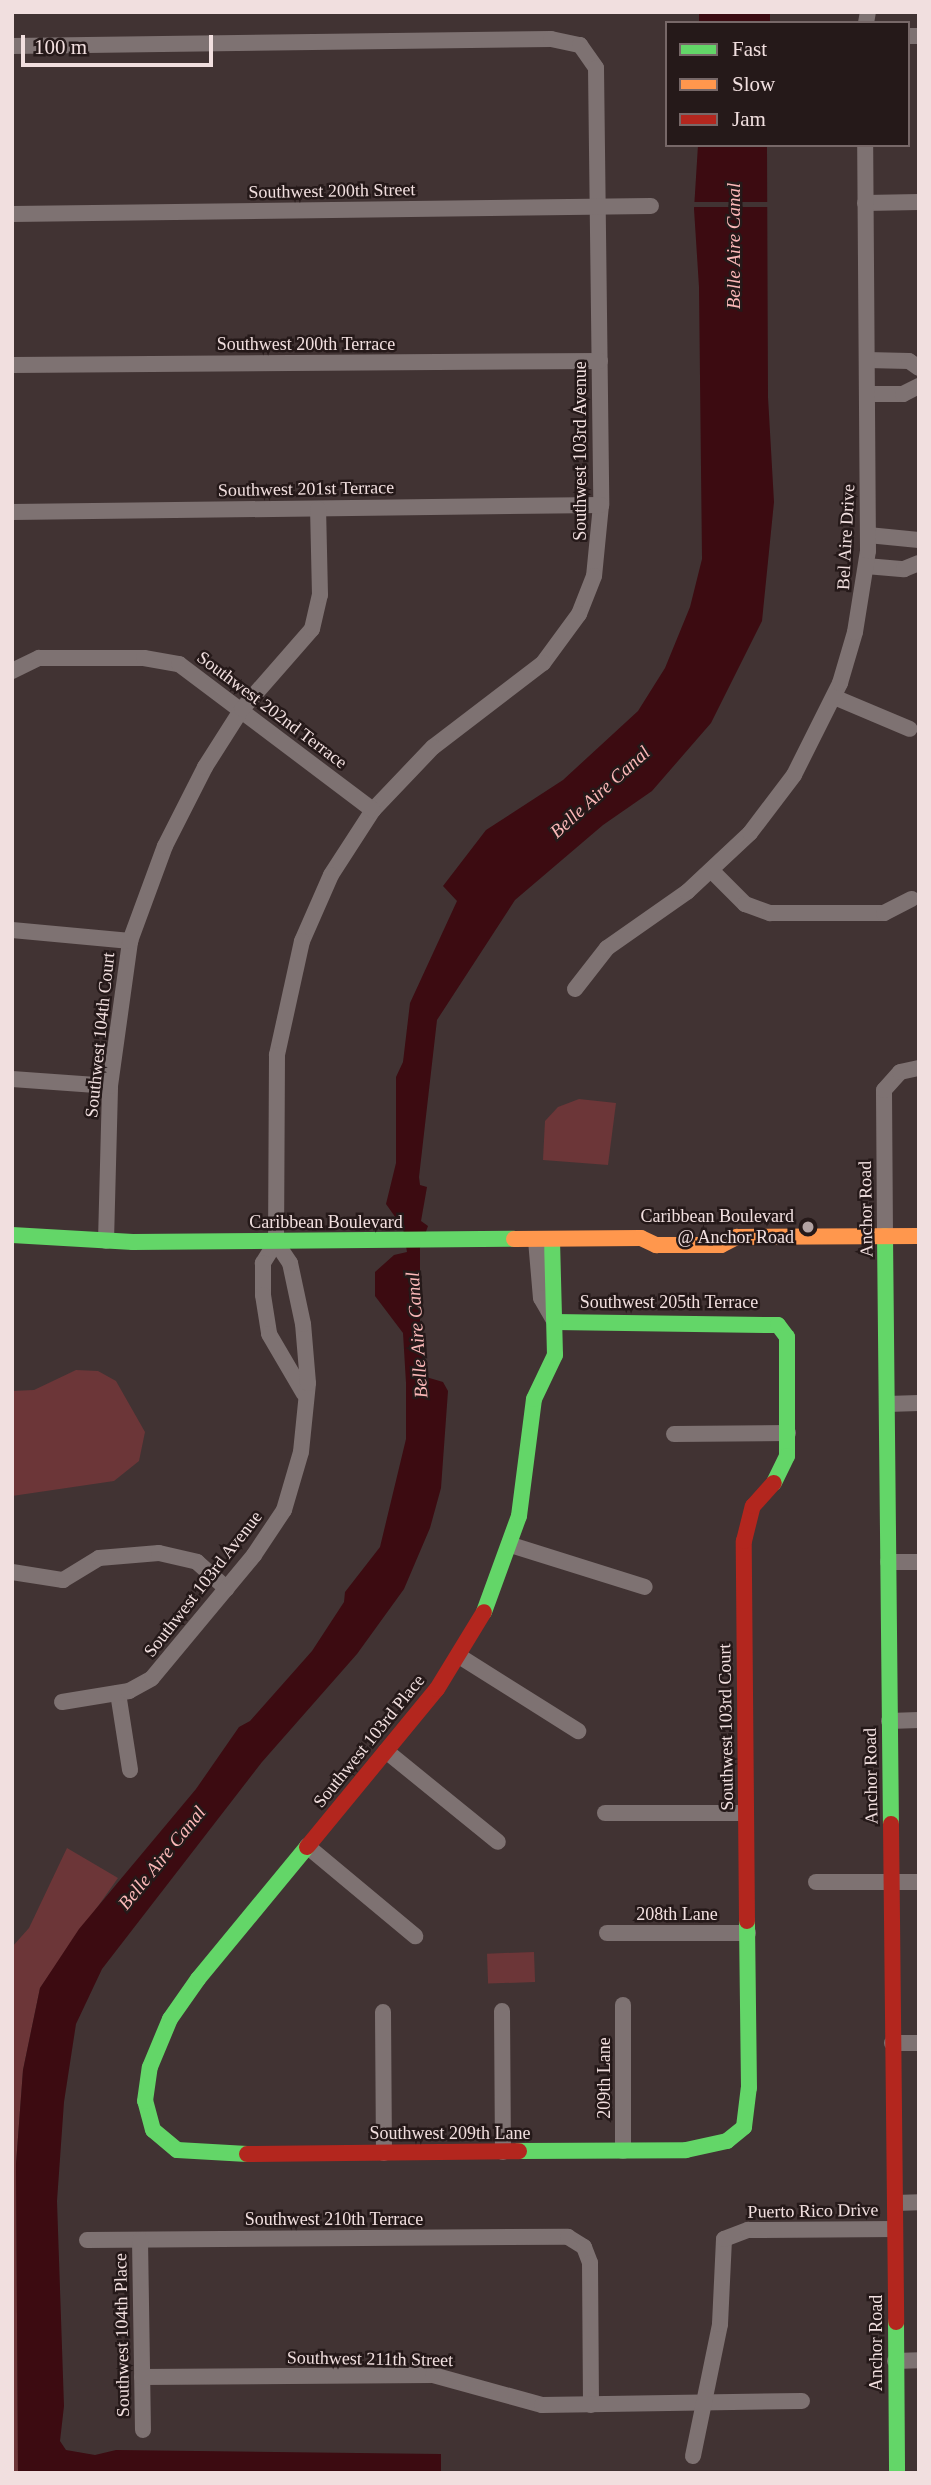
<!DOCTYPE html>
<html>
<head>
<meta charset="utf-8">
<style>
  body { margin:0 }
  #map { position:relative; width:931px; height:2485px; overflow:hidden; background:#413333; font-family:Georgia,serif }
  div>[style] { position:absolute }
  .green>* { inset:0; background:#6c3638; transform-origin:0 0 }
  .water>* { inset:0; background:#3c0b11; transform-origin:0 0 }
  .pier>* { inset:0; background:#413333; transform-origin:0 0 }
  .street>* { height:16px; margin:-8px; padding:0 8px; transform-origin:8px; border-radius:8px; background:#7e7272 }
  .fast>* { height:16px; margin:-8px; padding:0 8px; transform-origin:8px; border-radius:8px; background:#63d668 }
  .slow>* { height:16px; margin:-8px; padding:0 8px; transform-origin:8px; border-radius:8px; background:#ff974d }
  .jam>* { height:16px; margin:-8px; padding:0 8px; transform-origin:8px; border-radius:8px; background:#b3261e }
  .dots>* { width:19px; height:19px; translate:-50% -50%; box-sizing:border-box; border:4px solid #251919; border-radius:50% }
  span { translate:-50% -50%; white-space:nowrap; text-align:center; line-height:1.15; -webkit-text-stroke:5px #251919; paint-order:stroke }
  .street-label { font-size:18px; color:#f1dfdf }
  .poi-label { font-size:18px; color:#f1dfdf }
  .right { translate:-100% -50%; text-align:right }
  .water-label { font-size:19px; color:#fbb8b8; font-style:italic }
  .frame { position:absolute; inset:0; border:14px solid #f1dfdf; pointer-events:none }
  .legend { position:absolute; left:665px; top:21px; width:245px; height:126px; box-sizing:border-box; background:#251919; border:2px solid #776868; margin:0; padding:9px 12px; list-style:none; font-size:21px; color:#f1dfdf }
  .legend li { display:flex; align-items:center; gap:14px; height:35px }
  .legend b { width:35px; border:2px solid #776868 }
  .scale { position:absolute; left:21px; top:35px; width:192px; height:32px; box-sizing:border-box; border:4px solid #f1dfdf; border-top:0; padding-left:9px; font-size:21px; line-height:24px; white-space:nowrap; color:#f1dfdf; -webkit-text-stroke:5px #251919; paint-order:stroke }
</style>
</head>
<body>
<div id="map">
  <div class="green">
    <i style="clip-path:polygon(579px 1099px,616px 1103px,608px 1165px,543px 1160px,545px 1121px,558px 1107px)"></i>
    <i style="clip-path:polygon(76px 1370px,98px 1371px,116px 1381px,145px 1432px,139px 1461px,114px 1481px,12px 1496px,12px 1391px,34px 1390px)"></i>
    <i style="clip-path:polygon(67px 1848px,118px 1878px,40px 1988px,23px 2070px,16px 2164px,18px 2473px,12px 2473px,12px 1947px,29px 1928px)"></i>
    <i style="left:534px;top:1952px;width:30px;height:47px;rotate:88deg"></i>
  </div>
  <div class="water">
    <i style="left:699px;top:12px;width:71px;height:11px"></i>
    <i style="clip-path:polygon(698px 145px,767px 145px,768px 397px,774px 502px,762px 621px,711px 723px,652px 791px,603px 825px,515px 900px,437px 1020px,419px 1177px,420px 1185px,427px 1187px,421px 1221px,428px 1226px,420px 1248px,420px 1334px,426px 1377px,443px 1382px,448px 1391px,441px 1488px,430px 1528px,404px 1589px,357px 1654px,262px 1762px,102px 1969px,76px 2024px,64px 2102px,57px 2201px,64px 2406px,60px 2441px,66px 2450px,95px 2455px,116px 2450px,441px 2454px,441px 2473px,18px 2473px,16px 2164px,23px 2070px,40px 1988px,79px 1929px,196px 1789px,239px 1727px,250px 1721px,312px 1651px,344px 1602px,345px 1592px,380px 1547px,406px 1439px,406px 1383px,403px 1333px,375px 1296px,375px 1272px,394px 1255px,407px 1252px,403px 1228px,386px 1204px,396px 1163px,396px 1077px,403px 1062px,410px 1003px,457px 901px,443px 886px,486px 830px,563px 780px,638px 711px,665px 668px,690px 607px,702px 559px,699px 287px,694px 209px)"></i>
  </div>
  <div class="pier">
    <i style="left:771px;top:202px;width:5px;height:78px;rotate:90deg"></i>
  </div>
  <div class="street">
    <i style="left:866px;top:23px;width:11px;rotate:-80deg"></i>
    <i style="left:908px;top:36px;width:11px"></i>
    <i style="left:12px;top:46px;width:539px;rotate:-0.74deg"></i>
    <i style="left:551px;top:39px;width:30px;rotate:12deg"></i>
    <i style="left:580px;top:45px;width:28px;rotate:55deg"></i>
    <i style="left:596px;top:68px;width:437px;rotate:89.3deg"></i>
    <i style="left:601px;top:505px;width:71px;rotate:95.6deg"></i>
    <i style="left:594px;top:576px;width:41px;rotate:111.5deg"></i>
    <i style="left:579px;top:614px;width:61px;rotate:126.3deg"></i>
    <i style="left:543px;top:663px;width:138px;rotate:142.6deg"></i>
    <i style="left:433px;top:747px;width:87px;rotate:133.6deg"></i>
    <i style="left:373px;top:810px;width:77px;rotate:122.9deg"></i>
    <i style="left:331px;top:875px;width:72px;rotate:113.7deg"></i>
    <i style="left:302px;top:941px;width:117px;rotate:102.4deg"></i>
    <i style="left:277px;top:1055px;width:187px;rotate:90.3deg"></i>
    <i style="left:276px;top:1242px;width:25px;rotate:122deg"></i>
    <i style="left:263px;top:1263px;width:32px;rotate:90deg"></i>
    <i style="left:263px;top:1295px;width:39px;rotate:81deg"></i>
    <i style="left:269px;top:1334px;width:69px;rotate:59.7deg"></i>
    <i style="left:865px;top:203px;width:54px;rotate:-1.1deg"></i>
    <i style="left:12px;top:214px;width:639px;rotate:-0.72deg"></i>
    <i style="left:867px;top:360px;width:42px;rotate:1.4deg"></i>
    <i style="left:909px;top:361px;width:12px;rotate:35deg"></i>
    <i style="left:12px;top:365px;width:588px;rotate:-0.39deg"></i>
    <i style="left:867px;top:394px;width:36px"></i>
    <i style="left:903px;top:394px;width:18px;rotate:-27deg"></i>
    <i style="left:12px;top:512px;width:589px;rotate:-0.68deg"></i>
    <i style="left:868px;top:535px;width:51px;rotate:5.6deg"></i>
    <i style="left:866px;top:566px;width:38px;rotate:5deg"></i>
    <i style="left:904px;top:569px;width:16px;rotate:-22deg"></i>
    <i style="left:12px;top:671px;width:30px;rotate:-26deg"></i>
    <i style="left:39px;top:658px;width:105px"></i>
    <i style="left:144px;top:658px;width:36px;rotate:10deg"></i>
    <i style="left:179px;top:664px;width:243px;rotate:37deg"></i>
    <i style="left:834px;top:697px;width:82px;rotate:22.8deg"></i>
    <i style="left:712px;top:871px;width:47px;rotate:45deg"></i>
    <i style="left:745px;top:904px;width:27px;rotate:20deg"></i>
    <i style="left:770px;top:913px;width:114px"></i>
    <i style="left:884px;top:913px;width:31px;rotate:-27deg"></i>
    <i style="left:12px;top:930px;width:119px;rotate:5.3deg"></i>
    <i style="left:575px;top:989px;width:52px;rotate:-52deg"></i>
    <i style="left:607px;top:948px;width:98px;rotate:-35deg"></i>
    <i style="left:687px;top:892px;width:86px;rotate:-43.1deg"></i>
    <i style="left:750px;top:833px;width:73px;rotate:-52.8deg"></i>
    <i style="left:794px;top:775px;width:103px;rotate:-63.4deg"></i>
    <i style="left:840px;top:683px;width:53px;rotate:-73.6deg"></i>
    <i style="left:855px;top:632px;width:82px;rotate:-80.9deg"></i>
    <i style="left:868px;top:551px;width:406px;rotate:-90.4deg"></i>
    <i style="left:12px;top:1079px;width:98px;rotate:4.1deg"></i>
    <i style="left:885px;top:1236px;width:146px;rotate:-90.4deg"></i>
    <i style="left:884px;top:1090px;width:24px;rotate:-48deg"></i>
    <i style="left:900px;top:1072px;width:19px;rotate:-12deg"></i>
    <i style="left:536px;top:1240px;width:58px;rotate:85.1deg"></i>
    <i style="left:541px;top:1298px;width:28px;rotate:60deg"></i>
    <i style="left:106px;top:1241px;width:155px;rotate:-88.5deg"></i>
    <i style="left:110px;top:1086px;width:146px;rotate:-82.1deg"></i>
    <i style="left:130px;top:941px;width:101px;rotate:-69.8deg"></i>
    <i style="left:165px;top:846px;width:89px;rotate:-63.1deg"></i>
    <i style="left:205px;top:767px;width:69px;rotate:-57.5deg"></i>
    <i style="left:242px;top:709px;width:106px;rotate:-48.8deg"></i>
    <i style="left:312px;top:629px;width:35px;rotate:-77deg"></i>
    <i style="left:320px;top:595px;width:86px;rotate:-91.3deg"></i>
    <i style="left:887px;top:1404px;width:32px;rotate:-2deg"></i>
    <i style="left:674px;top:1434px;width:114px;rotate:-0.5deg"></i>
    <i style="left:511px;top:1545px;width:140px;rotate:17.4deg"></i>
    <i style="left:888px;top:1562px;width:31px"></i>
    <i style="left:12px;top:1572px;width:52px;rotate:8.9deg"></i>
    <i style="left:63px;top:1580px;width:42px;rotate:-31.4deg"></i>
    <i style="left:99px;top:1558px;width:60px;rotate:-4.8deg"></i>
    <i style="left:159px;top:1553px;width:39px;rotate:13deg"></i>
    <i style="left:197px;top:1562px;width:40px;rotate:42deg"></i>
    <i style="left:459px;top:1656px;width:141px;rotate:32.2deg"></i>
    <i style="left:118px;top:1693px;width:78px;rotate:81.1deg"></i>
    <i style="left:62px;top:1702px;width:68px;rotate:-9.3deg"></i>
    <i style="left:129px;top:1691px;width:26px;rotate:-29deg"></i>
    <i style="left:152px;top:1678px;width:160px;rotate:-50.3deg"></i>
    <i style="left:254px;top:1555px;width:54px;rotate:-56.3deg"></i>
    <i style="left:284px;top:1510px;width:60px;rotate:-73.7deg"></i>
    <i style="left:301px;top:1452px;width:69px;rotate:-84.2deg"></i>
    <i style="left:308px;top:1383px;width:59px;rotate:-94.8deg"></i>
    <i style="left:303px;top:1324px;width:62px;rotate:-102deg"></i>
    <i style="left:290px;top:1263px;width:25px;rotate:-124deg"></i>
    <i style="left:889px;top:1721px;width:30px;rotate:-2deg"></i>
    <i style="left:386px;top:1751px;width:144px;rotate:39.1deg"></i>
    <i style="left:605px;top:1813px;width:141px"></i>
    <i style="left:307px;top:1846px;width:141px;rotate:39.8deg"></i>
    <i style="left:816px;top:1882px;width:103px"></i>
    <i style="left:607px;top:1933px;width:141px"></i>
    <i style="left:623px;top:2005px;width:146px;rotate:90deg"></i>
    <i style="left:502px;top:2011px;width:141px;rotate:89.6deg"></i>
    <i style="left:383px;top:2012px;width:141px;rotate:89.6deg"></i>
    <i style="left:892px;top:2043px;width:27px"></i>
    <i style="left:895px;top:2203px;width:24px;rotate:-2deg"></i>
    <i style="left:87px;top:2240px;width:481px;rotate:-0.4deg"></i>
    <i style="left:568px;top:2237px;width:19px;rotate:32deg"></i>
    <i style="left:584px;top:2247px;width:17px;rotate:69deg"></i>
    <i style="left:590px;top:2263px;width:142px;rotate:89.6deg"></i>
    <i style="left:140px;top:2240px;width:190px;rotate:89.1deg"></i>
    <i style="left:895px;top:2361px;width:24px;rotate:-2deg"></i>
    <i style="left:142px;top:2377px;width:291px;rotate:-0.4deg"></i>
    <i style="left:433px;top:2375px;width:113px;rotate:15.4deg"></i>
    <i style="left:542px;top:2405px;width:260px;rotate:-0.9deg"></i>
    <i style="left:693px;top:2456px;width:135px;rotate:-78.4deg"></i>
    <i style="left:720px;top:2324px;width:85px;rotate:-87.3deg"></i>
    <i style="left:724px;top:2239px;width:26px;rotate:-21deg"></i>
    <i style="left:748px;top:2230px;width:147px;rotate:-0.4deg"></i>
  </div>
  <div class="fast">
    <i style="left:12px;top:1235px;width:121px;rotate:3.3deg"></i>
    <i style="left:133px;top:1242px;width:381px;rotate:-0.5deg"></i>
    <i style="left:885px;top:1236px;width:588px;rotate:89.42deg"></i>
    <i style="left:555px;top:1322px;width:223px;rotate:0.8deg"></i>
    <i style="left:778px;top:1325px;width:15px;rotate:53deg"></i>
    <i style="left:787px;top:1337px;width:119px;rotate:90deg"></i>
    <i style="left:787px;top:1456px;width:30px;rotate:116deg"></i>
    <i style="left:484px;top:1612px;width:102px;rotate:-70deg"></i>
    <i style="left:519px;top:1516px;width:118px;rotate:-82.7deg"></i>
    <i style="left:534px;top:1399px;width:49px;rotate:-64.5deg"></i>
    <i style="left:555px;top:1355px;width:115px;rotate:-91.5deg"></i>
    <i style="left:519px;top:2151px;width:167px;rotate:-0.3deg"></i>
    <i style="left:686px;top:2150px;width:42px;rotate:-12.4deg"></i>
    <i style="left:727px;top:2141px;width:22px;rotate:-39deg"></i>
    <i style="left:744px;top:2127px;width:39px;rotate:-83deg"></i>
    <i style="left:749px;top:2088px;width:167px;rotate:-90.7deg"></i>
    <i style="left:247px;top:2154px;width:70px;rotate:-176.7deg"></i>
    <i style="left:177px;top:2150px;width:31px;rotate:-140deg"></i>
    <i style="left:153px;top:2130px;width:30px;rotate:-105deg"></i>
    <i style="left:145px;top:2101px;width:34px;rotate:-82deg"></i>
    <i style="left:150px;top:2067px;width:52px;rotate:-67.4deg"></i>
    <i style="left:170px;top:2019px;width:49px;rotate:-55deg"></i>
    <i style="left:198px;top:1979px;width:171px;rotate:-50.5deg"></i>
    <i style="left:896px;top:2322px;width:151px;rotate:89.6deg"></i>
  </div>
  <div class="slow">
    <i style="left:514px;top:1239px;width:127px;rotate:-0.5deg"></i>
    <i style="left:641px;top:1238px;width:17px;rotate:25deg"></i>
    <i style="left:656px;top:1245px;width:65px"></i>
    <i style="left:721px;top:1245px;width:18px;rotate:-27deg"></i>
    <i style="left:737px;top:1237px;width:182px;rotate:-0.3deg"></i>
  </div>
  <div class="jam">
    <i style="left:891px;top:1824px;width:498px;rotate:89.4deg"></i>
    <i style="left:307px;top:1847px;width:205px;rotate:-50.6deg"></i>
    <i style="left:437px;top:1689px;width:90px;rotate:-58.6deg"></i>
    <i style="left:747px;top:1921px;width:380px;rotate:-90.5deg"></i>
    <i style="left:744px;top:1541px;width:36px;rotate:-76deg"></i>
    <i style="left:753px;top:1506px;width:31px;rotate:-48deg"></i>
    <i style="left:247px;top:2154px;width:272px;rotate:-0.6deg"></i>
  </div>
  <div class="dots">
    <i style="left:808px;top:1227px;background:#b3a3a3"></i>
  </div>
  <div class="street-label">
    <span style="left:332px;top:191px;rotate:-1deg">Southwest 200th Street</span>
    <span style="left:306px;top:344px">Southwest 200th Terrace</span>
    <span style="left:580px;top:451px;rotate:-90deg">Southwest 103rd Avenue</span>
    <span style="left:306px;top:489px;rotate:-1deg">Southwest 201st Terrace</span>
    <span style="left:846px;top:537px;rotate:-87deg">Bel Aire Drive</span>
    <span style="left:272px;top:710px;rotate:37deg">Southwest 202nd Terrace</span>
    <span style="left:100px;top:1035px;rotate:-84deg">Southwest 104th Court</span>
    <span style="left:866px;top:1209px;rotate:-91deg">Anchor Road</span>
    <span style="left:326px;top:1222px">Caribbean Boulevard</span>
    <span style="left:669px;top:1302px">Southwest 205th Terrace</span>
    <span style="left:203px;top:1584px;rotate:-52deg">Southwest 103rd Avenue</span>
    <span style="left:726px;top:1727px;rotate:-91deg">Southwest 103rd Court</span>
    <span style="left:369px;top:1741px;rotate:-51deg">Southwest 103rd Place</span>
    <span style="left:871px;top:1776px;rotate:-91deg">Anchor Road</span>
    <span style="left:677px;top:1914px">208th Lane</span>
    <span style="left:604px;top:2078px;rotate:-90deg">209th Lane</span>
    <span style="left:450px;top:2133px">Southwest 209th Lane</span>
    <span style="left:813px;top:2211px;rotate:-1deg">Puerto Rico Drive</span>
    <span style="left:334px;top:2219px">Southwest 210th Terrace</span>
    <span style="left:122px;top:2335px;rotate:-91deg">Southwest 104th Place</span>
    <span style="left:876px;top:2343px;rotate:-90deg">Anchor Road</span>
    <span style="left:370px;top:2359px;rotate:1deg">Southwest 211th Street</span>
  </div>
  <div class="poi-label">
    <span class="right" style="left:794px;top:1227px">Caribbean Boulevard<br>@ Anchor Road</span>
  </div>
  <div class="water-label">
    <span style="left:734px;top:246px;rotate:-90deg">Belle Aire Canal</span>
    <span style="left:600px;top:792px;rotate:-42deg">Belle Aire Canal</span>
    <span style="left:417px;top:1335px;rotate:-94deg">Belle Aire Canal</span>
    <span style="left:162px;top:1858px;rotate:-51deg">Belle Aire Canal</span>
  </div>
  <div class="frame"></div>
  <ul class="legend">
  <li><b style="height:9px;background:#63d668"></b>Fast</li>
  <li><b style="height:9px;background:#ff974d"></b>Slow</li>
  <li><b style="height:9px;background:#b3261e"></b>Jam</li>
  </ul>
  <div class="scale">100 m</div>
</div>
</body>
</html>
